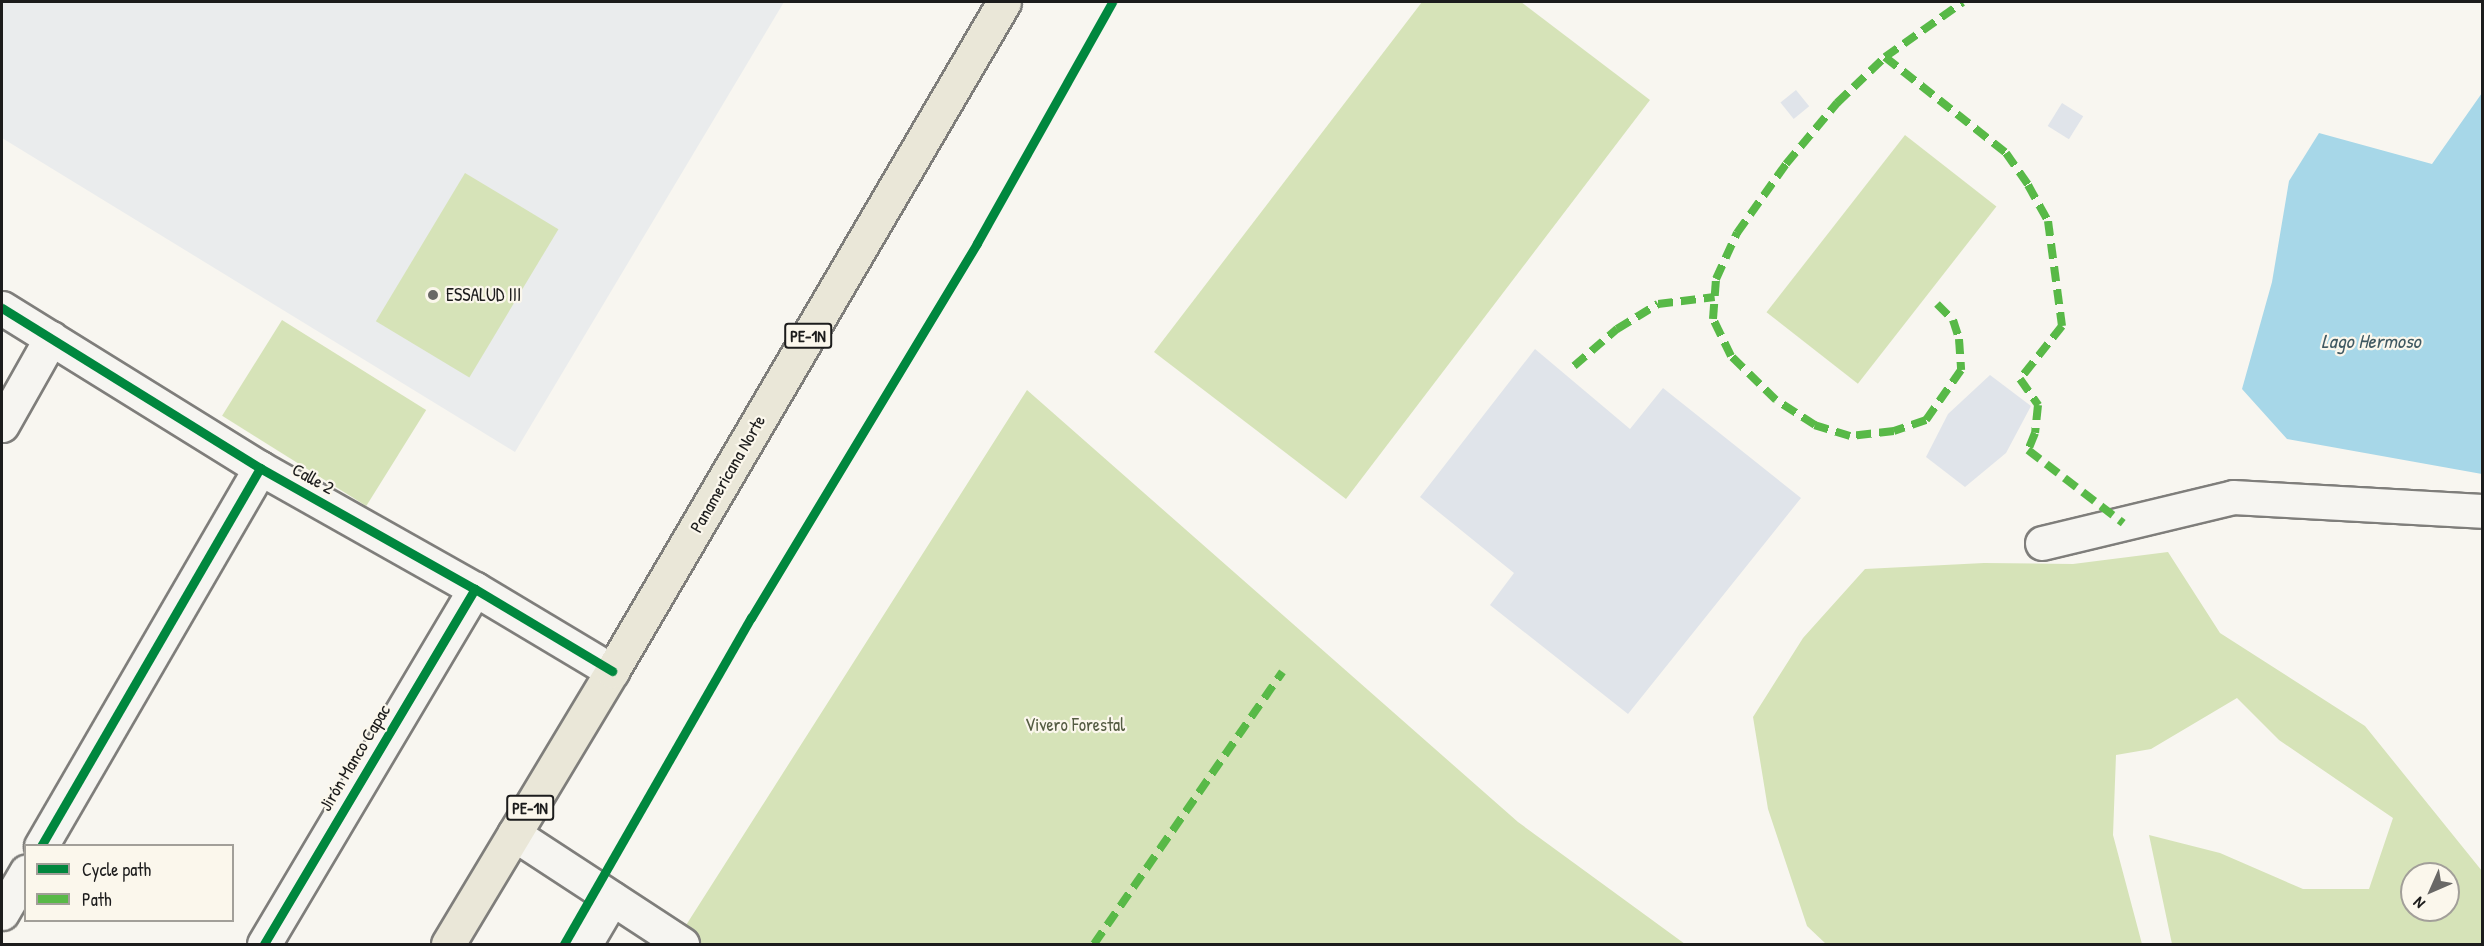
<!DOCTYPE html>
<html>
<head>
<meta charset="utf-8">
<style>
  body { margin:0 }
  #map { position:relative; width:2484px; height:946px; overflow:hidden; background:#f8f6f0; font-family:"Patrick Hand",sans-serif }
  div>[style] { position:absolute }
  .built>* { inset:0; background:#eaeced }
  .green>* { inset:0; background:#d6e3b8; transform-origin:0 0 }
  .water>* { inset:0; background:#a7d7e8 }
  .building>* { inset:0; background:#e0e4ea; transform-origin:0 0 }
  .roads { filter:drop-shadow(2px 0 #7f7e7b) drop-shadow(-2px 0 #7f7e7b) drop-shadow(0 2px #7f7e7b) drop-shadow(0 -2px #7f7e7b) }
  .minor>* { height:33px; margin:-16.5px; padding:0 16.5px; transform-origin:16.5px; border-radius:16.5px; background:#f6f5f1 }
  .highway>* { height:33px; margin:-16.5px; padding:0 16.5px; transform-origin:16.5px; border-radius:16.5px; background:#eae7d8 }
  .quiet>* { height:8px; margin-top:-4px; transform-origin:0; background:repeating-linear-gradient(90deg,#58b947 0 15px,transparent 0 23px) }
  .cycleway>* { height:9px; margin:-4.5px; padding:0 4.5px; transform-origin:4.5px; border-radius:4.5px; background:#00873e }
  .dots>* { width:16px; height:16px; translate:-50% -50%; box-sizing:border-box; border:3px solid #fbf7ec; border-radius:50% }
  span { translate:-50% -50%; white-space:nowrap; text-align:center; line-height:1.15; -webkit-text-stroke:4.5px #fbf7ec; paint-order:stroke }
  .shield-label span { padding:2px 4px; background:#fbf7ec; border:2px solid; border-radius:4px; -webkit-text-stroke-width:0 }
  .shield-label { font-size:16px; color:#1c1c1c; font-weight:700 }
  .poi-label { font-size:18px; color:#1c1c1c }
  .left { translate:0 -50%; text-align:left }
  .street-label { font-size:18px; color:#1c1c1c }
  .park-label { font-size:18px; color:#545c42 }
  .water-label { font-size:20px; color:#405962; font-style:italic }
  .frame { position:absolute; inset:0; border:3px solid #1c1c1c; pointer-events:none }
  .legend { position:absolute; left:24px; top:844px; width:210px; height:78px; box-sizing:border-box; background:#fbf7ec; border:2px solid #a29f99; margin:0; padding:8px 10px; list-style:none; font-size:18px; color:#1c1c1c }
  .legend li { display:flex; align-items:center; gap:12px; height:30px }
  .legend b { width:30px; border:2px solid #a29f99 }
  .north { position:absolute; left:2400px; top:862px; width:60px; height:60px; box-sizing:border-box; background:#fbf7ec; border:2px solid #a29f99; border-radius:50%; rotate:225deg; font-size:16px; font-weight:700; line-height:24px; text-align:center; color:#1c1c1c }
  .north::after { content:''; display:block; margin:auto; width:21px; height:27px; background:#696866; clip-path:polygon(50% 0,100% 100%,50% 72%,0 100%) }
</style>
</head>
<body>
<div id="map">
  <div class="built">
    <i style="clip-path:polygon(2px 2px,784px 2px,515px 452px,2px 138px)"></i>
  </div>
  <div class="green">
    <i style="clip-path:polygon(1422px 2px,1521px 2px,1650px 100px,1346px 499px,1154px 352px)"></i>
    <i style="left:1905px;top:135px;width:116px;height:225px;rotate:38deg"></i>
    <i style="left:465px;top:173px;width:109px;height:173px;rotate:31deg"></i>
    <i style="left:282px;top:320px;width:170px;height:113px;rotate:32deg"></i>
    <i style="clip-path:polygon(1027px 390px,1518px 822px,1685px 944px,674px 944px)"></i>
    <i style="clip-path:polygon(evenodd,2168px 552px,2220px 633px,2365px 726px,2482px 871px,2482px 944px,2172px 944px,2149px 835px,2220px 853px,2303px 889px,2369px 889px,2393px 818px,2279px 740px,2237px 698px,2151px 749px,2116px 755px,2113px 835px,2142px 944px,1826px 944px,1807px 926px,1768px 809px,1753px 717px,1803px 638px,1865px 569px,1984px 563px,2073px 564px,2168px 552px,2412px 874px,2448px 874px,2448px 910px,2412px 910px,2412px 874px)"></i>
  </div>
  <div class="water">
    <i style="clip-path:polygon(2482px 93px,2482px 474px,2287px 439px,2242px 389px,2272px 282px,2289px 181px,2319px 133px,2432px 164px)"></i>
  </div>
  <div class="building">
    <i style="left:1796px;top:90px;width:21px;height:20px;rotate:51deg"></i>
    <i style="left:2062px;top:103px;width:25px;height:27px;rotate:32deg"></i>
    <i style="clip-path:polygon(1535px 349px,1630px 429px,1663px 388px,1801px 498px,1628px 714px,1490px 605px,1514px 573px,1420px 497px)"></i>
    <i style="clip-path:polygon(1990px 375px,2031px 406px,2006px 453px,1965px 487px,1926px 457px,1948px 414px)"></i>
  </div>
  <div class="roads">
    <div class="minor">
      <i style="left:2px;top:308px;width:304px;rotate:31.8deg"></i>
      <i style="left:260px;top:468px;width:247px;rotate:29.4deg"></i>
      <i style="left:475px;top:589px;width:160px;rotate:30.9deg"></i>
      <i style="left:2px;top:425px;width:100px;rotate:-60.6deg"></i>
      <i style="left:2042px;top:543px;width:196px;rotate:-13.5deg"></i>
      <i style="left:2233px;top:497px;width:249px;rotate:3.2deg"></i>
      <i style="left:514px;top:834px;width:201px;rotate:33.2deg"></i>
      <i style="left:41px;top:846px;width:437px;rotate:-59.9deg"></i>
      <i style="left:2px;top:913px;width:48px;rotate:-59.7deg"></i>
      <i style="left:264px;top:944px;width:413px;rotate:-59.3deg"></i>
      <i style="left:585px;top:944px;width:53px;rotate:-59.6deg"></i>
    </div>
    <div class="highway">
      <i style="left:448px;top:944px;width:318px;rotate:-59deg"></i>
      <i style="left:612px;top:671px;width:775px;rotate:-59.63deg"></i>
    </div>
  </div>
  <div class="quiet">
    <i style="left:1885px;top:57px;width:154px;rotate:38.4deg"></i>
    <i style="left:2006px;top:153px;width:39px;rotate:55deg"></i>
    <i style="left:2028px;top:185px;width:41px;rotate:60.9deg"></i>
    <i style="left:2048px;top:221px;width:106px;rotate:82.4deg"></i>
    <i style="left:2062px;top:326px;width:68px;rotate:128.4deg"></i>
    <i style="left:2020px;top:379px;width:32px;rotate:55deg"></i>
    <i style="left:2038px;top:405px;width:28px;rotate:96deg"></i>
    <i style="left:2035px;top:433px;width:18px;rotate:112deg"></i>
    <i style="left:2028px;top:450px;width:120px;rotate:37.5deg"></i>
    <i style="left:1937px;top:304px;width:23px;rotate:45deg"></i>
    <i style="left:1953px;top:320px;width:20px;rotate:72deg"></i>
    <i style="left:1959px;top:339px;width:31px;rotate:86deg"></i>
    <i style="left:1961px;top:370px;width:61px;rotate:125deg"></i>
    <i style="left:1926px;top:420px;width:34px;rotate:161deg"></i>
    <i style="left:1894px;top:431px;width:44px;rotate:173.5deg"></i>
    <i style="left:1850px;top:436px;width:37px;rotate:-163deg"></i>
    <i style="left:1815px;top:425px;width:46px;rotate:-147.3deg"></i>
    <i style="left:1776px;top:400px;width:63px;rotate:-135.6deg"></i>
    <i style="left:1731px;top:356px;width:41px;rotate:-115.9deg"></i>
    <i style="left:1713px;top:319px;width:40px;rotate:-85.7deg"></i>
    <i style="left:1716px;top:279px;width:51px;rotate:-65.5deg"></i>
    <i style="left:1737px;top:233px;width:85px;rotate:-54.6deg"></i>
    <i style="left:1786px;top:164px;width:80px;rotate:-50.1deg"></i>
    <i style="left:1837px;top:103px;width:66px;rotate:-43.8deg"></i>
    <i style="left:1885px;top:57px;width:95px;rotate:-35.2deg"></i>
    <i style="left:1574px;top:366px;width:57px;rotate:-40.7deg"></i>
    <i style="left:1617px;top:329px;width:48px;rotate:-31.4deg"></i>
    <i style="left:1658px;top:304px;width:57px;rotate:-7deg"></i>
    <i style="left:1094px;top:944px;width:331px;rotate:-55.3deg"></i>
  </div>
  <div class="cycleway">
    <i style="left:2px;top:308px;width:304px;rotate:31.8deg"></i>
    <i style="left:260px;top:468px;width:247px;rotate:29.4deg"></i>
    <i style="left:475px;top:589px;width:160px;rotate:30.9deg"></i>
    <i style="left:41px;top:846px;width:437px;rotate:-59.9deg"></i>
    <i style="left:264px;top:944px;width:413px;rotate:-59.3deg"></i>
    <i style="left:564px;top:944px;width:376px;rotate:-60.2deg"></i>
    <i style="left:751px;top:618px;width:438px;rotate:-58.9deg"></i>
    <i style="left:977px;top:243px;width:276px;rotate:-60.7deg"></i>
  </div>
  <div class="dots">
    <i style="left:433px;top:295px;background:#696866"></i>
  </div>
  <div class="shield-label">
    <span style="left:808px;top:336px">PE-1N</span>
    <span style="left:530px;top:808px">PE-1N</span>
  </div>
  <div class="poi-label">
    <span class="left" style="left:446px;top:295px">ESSALUD III</span>
  </div>
  <div class="street-label">
    <span style="left:728px;top:474px;rotate:-60deg">Panamericana Norte</span>
    <span style="left:313px;top:479px;rotate:29deg">Calle 2</span>
    <span style="left:355px;top:758px;rotate:-59deg">Jirón Manco Capac</span>
  </div>
  <div class="park-label">
    <span style="left:1075px;top:725px">Vivero Forestal</span>
  </div>
  <div class="water-label">
    <span style="left:2371px;top:340px">Lago Hermoso</span>
  </div>
  <div class="frame"></div>
  <ul class="legend">
  <li><b style="height:8px;background:#00873e"></b>Cycle path</li>
  <li><b style="height:8px;background:#58b947"></b>Path</li>
  </ul>
  <div class="north">N</div>
</div>
</body>
</html>
